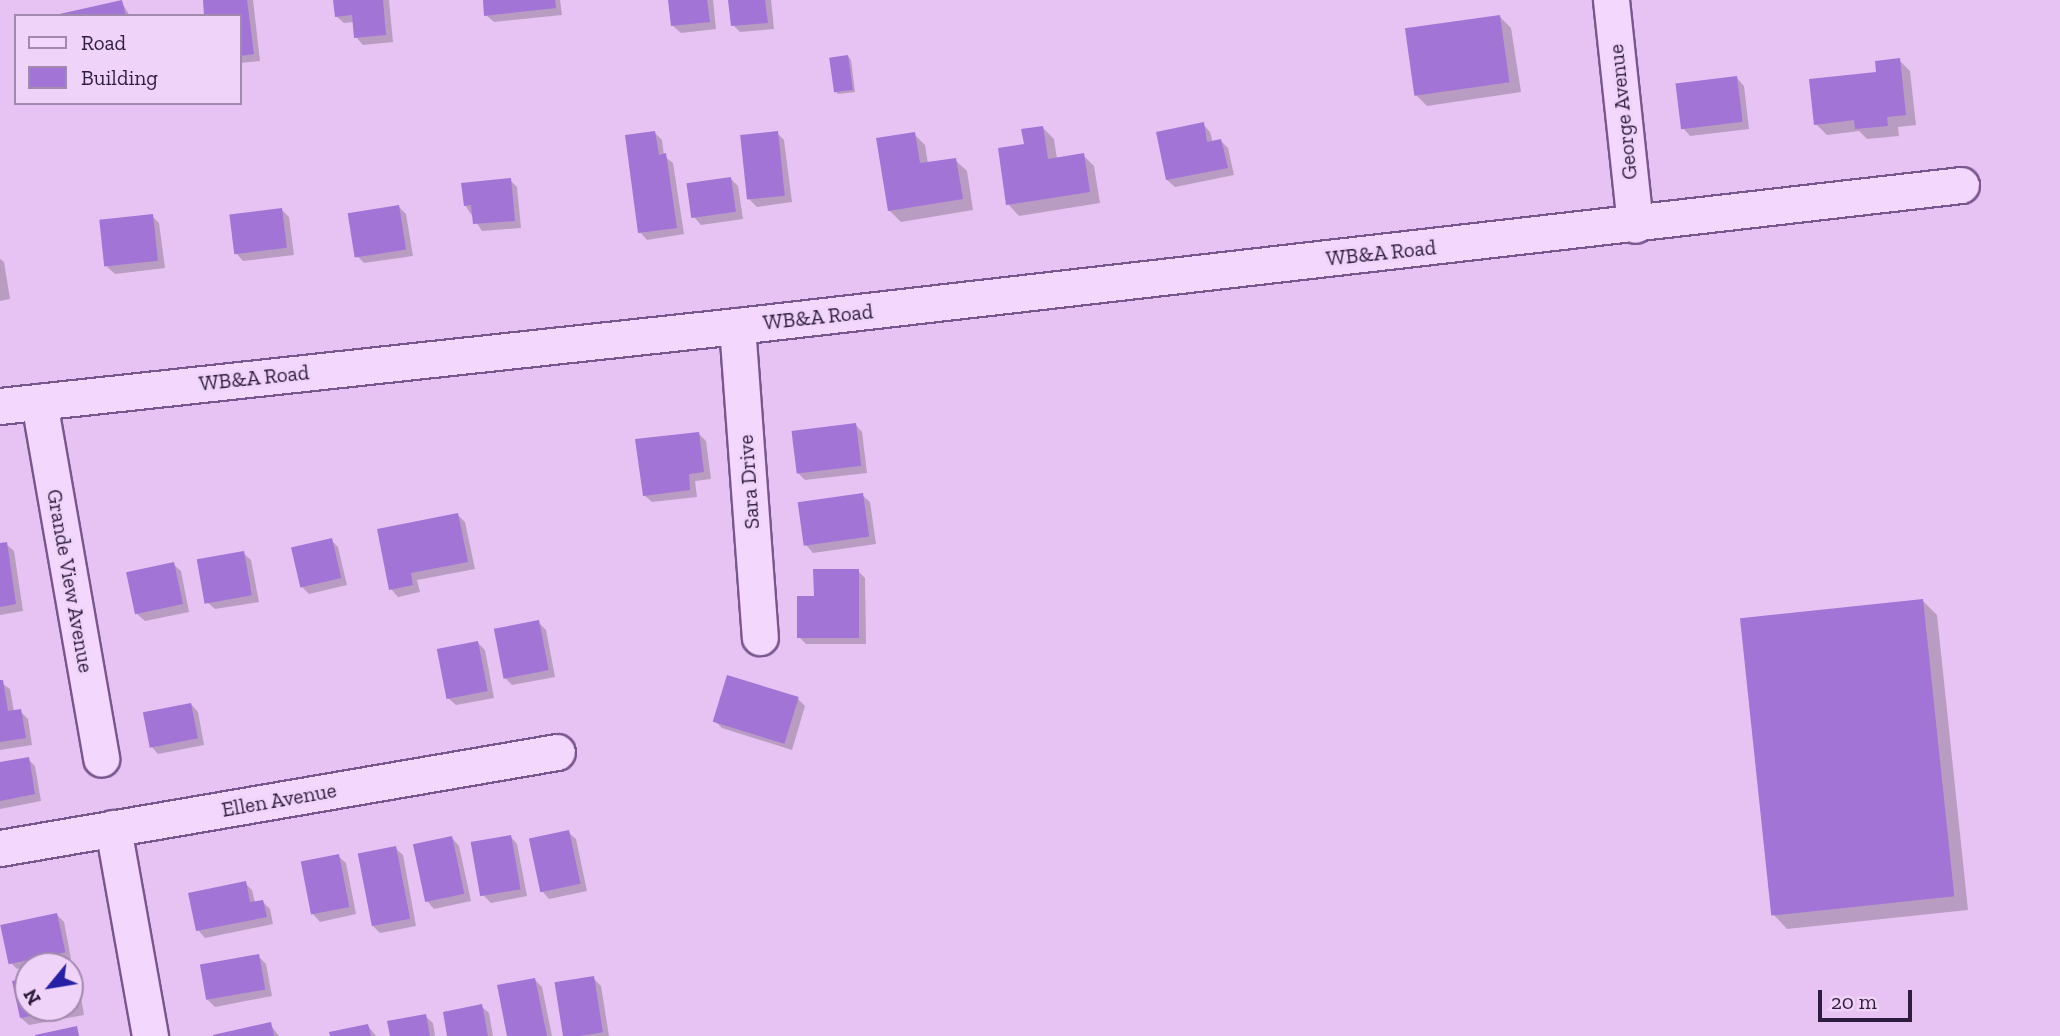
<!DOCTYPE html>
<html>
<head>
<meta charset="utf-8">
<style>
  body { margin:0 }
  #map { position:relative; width:2060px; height:1036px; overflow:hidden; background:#e7c3f3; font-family:"Zilla Slab",serif }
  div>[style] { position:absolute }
  .shadow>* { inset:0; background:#0003 }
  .building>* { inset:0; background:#a174d5; transform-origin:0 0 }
  .roads { filter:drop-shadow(2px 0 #78578f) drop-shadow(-2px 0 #78578f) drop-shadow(0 2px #78578f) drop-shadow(0 -2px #78578f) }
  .minor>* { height:35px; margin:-17.5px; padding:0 17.5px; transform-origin:17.5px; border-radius:17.5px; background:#f3d7fc }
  span { translate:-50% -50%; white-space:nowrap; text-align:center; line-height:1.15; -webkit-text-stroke:5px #f0d3f9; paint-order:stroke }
  .street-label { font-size:21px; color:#2e1d3d }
  .legend { position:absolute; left:14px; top:14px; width:228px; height:91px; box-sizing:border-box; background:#f0d3f9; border:2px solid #a28aae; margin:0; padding:9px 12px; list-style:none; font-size:21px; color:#2e1d3d }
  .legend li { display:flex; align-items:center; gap:14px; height:35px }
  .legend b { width:35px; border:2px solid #a28aae }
  .north { position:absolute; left:14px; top:952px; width:70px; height:70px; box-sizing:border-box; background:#f0d3f9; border:2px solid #a28aae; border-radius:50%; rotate:240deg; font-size:19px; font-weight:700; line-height:28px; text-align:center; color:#2e1d3d }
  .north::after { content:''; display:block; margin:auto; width:24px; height:32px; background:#2620a5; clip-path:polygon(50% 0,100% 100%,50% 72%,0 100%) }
  .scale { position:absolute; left:1818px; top:990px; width:94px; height:32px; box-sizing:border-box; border:4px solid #2e1d3d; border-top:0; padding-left:9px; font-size:21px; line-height:24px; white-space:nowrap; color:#2e1d3d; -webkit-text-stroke:5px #f0d3f9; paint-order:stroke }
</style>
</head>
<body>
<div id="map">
  <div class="shadow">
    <i style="clip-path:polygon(204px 0,253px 0,260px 61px,240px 63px,240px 16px)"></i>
    <i style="clip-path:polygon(335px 0,389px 0,393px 42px,363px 45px,356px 37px,354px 22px,344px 23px,336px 16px)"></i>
    <i style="clip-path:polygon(484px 0,560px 0,562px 15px,494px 22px,486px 15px)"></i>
    <i style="clip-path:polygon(670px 0,713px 0,716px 29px,681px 33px,673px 26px)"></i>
    <i style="clip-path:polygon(730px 0,771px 0,774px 29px,740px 32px,733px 25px)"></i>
    <i style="clip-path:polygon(121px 1px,130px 16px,58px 16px)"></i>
    <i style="clip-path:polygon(1500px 17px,1511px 28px,1521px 92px,1427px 106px,1416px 95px)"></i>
    <i style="clip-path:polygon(848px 56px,851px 60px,855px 92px,838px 94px,835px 91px)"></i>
    <i style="clip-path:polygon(1899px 60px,1910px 71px,1916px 125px,1898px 127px,1899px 136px,1867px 139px,1859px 131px,1827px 135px,1816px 124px)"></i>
    <i style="clip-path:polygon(1737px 78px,1744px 86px,1749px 129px,1690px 136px,1683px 128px)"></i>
    <i style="clip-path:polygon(1203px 124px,1210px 132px,1213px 143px,1221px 141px,1228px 148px,1234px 175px,1175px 187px,1167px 180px)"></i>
    <i style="clip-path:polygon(1043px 128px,1054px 139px,1057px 159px,1083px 155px,1094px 166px,1100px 203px,1019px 216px,1008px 204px,1026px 145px)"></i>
    <i style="clip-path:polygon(655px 133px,662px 140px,664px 156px,673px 163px,684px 234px,647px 240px,640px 232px)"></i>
    <i style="clip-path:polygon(777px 133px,784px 140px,792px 202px,757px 207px,749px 199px)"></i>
    <i style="clip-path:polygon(914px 134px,925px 145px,928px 164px,955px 160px,967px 171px,973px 210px,901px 222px,890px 211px)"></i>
    <i style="clip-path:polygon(731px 179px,738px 186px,743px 219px,701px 225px,694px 217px)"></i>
    <i style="clip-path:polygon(510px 180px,517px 187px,521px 228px,482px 231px,465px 205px)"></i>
    <i style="clip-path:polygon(399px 207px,406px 214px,413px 256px,364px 263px,357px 256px)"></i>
    <i style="clip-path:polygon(282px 210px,289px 217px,294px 255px,243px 261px,236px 253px)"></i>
    <i style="clip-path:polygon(152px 216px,159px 223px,165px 268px,115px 274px,107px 267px)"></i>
    <i style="clip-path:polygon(0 259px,4px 262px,10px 299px,0 301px)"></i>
    <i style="clip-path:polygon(855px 424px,862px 432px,867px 473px,805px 480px,798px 473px)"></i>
    <i style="clip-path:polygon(698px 433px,706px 441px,711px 479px,695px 481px,697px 497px,652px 502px,644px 495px)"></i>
    <i style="clip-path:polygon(862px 495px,870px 502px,876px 544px,813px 553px,806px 545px)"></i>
    <i style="clip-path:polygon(458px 515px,465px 522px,475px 569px,417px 580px,420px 592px,398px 597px,391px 589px)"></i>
    <i style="clip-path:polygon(331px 540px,338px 547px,347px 585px,309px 594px,302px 587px,293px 548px)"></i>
    <i style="clip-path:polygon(6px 544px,14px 551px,23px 611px,0 615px,0 545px)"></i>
    <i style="clip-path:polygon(243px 553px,251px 560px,259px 602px,215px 609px,207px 602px)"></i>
    <i style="clip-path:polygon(173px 564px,181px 571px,189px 612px,145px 621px,137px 614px)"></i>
    <i style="clip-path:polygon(858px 571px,865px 578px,866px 644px,806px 644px,799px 637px,815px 598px)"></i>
    <i style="clip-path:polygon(1923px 601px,1937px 615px,1968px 910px,1787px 929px,1773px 914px)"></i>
    <i style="clip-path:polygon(538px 622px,546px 630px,555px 677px,512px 685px,505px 678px)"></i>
    <i style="clip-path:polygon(478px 643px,485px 650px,494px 698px,456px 705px,448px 698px)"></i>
    <i style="clip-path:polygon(0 682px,10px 689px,14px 712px,20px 711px,28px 719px,32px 745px,0 750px)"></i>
    <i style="clip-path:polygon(798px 699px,805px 706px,792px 750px,722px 728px,715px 721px)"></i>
    <i style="clip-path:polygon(191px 704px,198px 712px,204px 745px,158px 754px,151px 746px)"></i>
    <i style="clip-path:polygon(28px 759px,35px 766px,41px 801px,0 809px,0 764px)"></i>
    <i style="clip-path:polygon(568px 832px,576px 839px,587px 891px,549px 899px,542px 891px)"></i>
    <i style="clip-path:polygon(510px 836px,517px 844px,527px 896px,491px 903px,484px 896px)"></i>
    <i style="clip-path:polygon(452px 838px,459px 846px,471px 901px,434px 909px,427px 901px)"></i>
    <i style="clip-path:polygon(395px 848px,403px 855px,416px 926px,380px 933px,373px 926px)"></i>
    <i style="clip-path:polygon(338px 856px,346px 863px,356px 914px,320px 922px,313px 914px)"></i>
    <i style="clip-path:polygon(245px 883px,252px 890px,255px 903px,262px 901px,270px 909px,273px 924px,205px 938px,198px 930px)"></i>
    <i style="clip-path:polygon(57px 915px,64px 922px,71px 959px,17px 969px,10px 962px)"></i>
    <i style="clip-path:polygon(258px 956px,266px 964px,272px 996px,215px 1007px,207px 999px)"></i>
    <i style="clip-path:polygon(70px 972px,78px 979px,84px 1015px,29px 1025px,21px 1018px,28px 980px,28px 1008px,70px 1008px)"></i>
    <i style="clip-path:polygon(593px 978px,601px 986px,609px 1036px,566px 1036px,557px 984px)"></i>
    <i style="clip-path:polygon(535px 980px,542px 987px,552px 1036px,508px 1036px)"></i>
    <i style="clip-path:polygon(481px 1006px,489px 1013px,493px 1036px,449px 1036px)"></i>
    <i style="clip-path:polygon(425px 1016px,433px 1023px,435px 1036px,392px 1036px)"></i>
    <i style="clip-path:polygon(270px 1024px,279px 1036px,220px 1036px)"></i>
    <i style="clip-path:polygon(368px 1026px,376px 1036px,332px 1036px)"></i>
  </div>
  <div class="building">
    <i style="clip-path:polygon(122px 0,126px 16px,55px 16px,55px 15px)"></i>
    <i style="clip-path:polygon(203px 0,247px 0,254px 54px,240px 56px,240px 16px,204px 16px)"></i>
    <i style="clip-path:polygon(333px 0,383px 0,386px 35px,354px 38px,352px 15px,335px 17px)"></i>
    <i style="clip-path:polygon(483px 0,555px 0,556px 8px,484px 16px)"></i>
    <i style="clip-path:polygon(668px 0,707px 0,710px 22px,671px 26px)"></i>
    <i style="clip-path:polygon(728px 0,765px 0,768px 23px,731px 26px)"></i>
    <i style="left:1500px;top:15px;width:68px;height:96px;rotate:82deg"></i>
    <i style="left:848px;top:55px;width:35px;height:19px;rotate:82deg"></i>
    <i style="clip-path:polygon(1900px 58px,1906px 115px,1887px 117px,1888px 126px,1855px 129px,1854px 120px,1814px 125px,1809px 79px,1876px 72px,1875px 61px)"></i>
    <i style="left:1737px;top:76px;width:46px;height:62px;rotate:83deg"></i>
    <i style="clip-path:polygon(1204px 122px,1207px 142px,1221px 139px,1228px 168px,1166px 180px,1156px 132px)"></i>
    <i style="clip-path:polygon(1043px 126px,1048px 159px,1084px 153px,1090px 192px,1006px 205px,998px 148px,1024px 144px,1021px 129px)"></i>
    <i style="clip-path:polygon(655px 131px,659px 155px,666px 153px,677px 228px,638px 233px,625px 135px)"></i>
    <i style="left:778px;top:131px;width:65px;height:38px;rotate:84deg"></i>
    <i style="clip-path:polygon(915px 132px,920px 163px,956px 158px,963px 199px,888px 211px,876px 138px)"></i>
    <i style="left:731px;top:177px;width:35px;height:45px;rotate:82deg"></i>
    <i style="clip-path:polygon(511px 178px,515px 221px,473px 224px,471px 205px,464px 206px,461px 183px)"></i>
    <i style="left:399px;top:205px;width:45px;height:52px;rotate:81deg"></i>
    <i style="left:282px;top:208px;width:40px;height:53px;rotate:83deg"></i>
    <i style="left:153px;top:214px;width:47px;height:54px;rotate:84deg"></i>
    <i style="left:856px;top:423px;width:43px;height:65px;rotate:83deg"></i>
    <i style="clip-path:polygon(699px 432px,704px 472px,689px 474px,690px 490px,643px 496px,635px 439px)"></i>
    <i style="left:863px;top:493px;width:44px;height:66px;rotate:82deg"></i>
    <i style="clip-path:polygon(458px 513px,468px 562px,411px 573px,413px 585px,389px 590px,377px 529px)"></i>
    <i style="left:332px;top:538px;width:41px;height:42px;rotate:77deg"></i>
    <i style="clip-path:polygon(7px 542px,16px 604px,0 607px,0 543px)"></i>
    <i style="left:244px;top:551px;width:45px;height:48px;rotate:80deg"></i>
    <i style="left:174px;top:562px;width:43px;height:49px;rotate:78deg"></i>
    <i style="clip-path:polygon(813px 569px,859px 569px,859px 638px,797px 638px,797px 596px,814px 596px)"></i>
    <i style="left:1923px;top:599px;width:299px;height:184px;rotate:84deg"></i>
    <i style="left:539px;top:620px;width:51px;height:46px;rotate:79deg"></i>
    <i style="left:478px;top:641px;width:51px;height:42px;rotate:79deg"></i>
    <i style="left:727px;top:675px;width:75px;height:49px;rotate:17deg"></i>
    <i style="clip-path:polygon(0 680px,3px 680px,8px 711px,21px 709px,26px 738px,0 742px)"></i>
    <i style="left:191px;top:703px;width:36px;height:49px;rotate:79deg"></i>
    <i style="clip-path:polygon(29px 757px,35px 794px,0 801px,0 762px)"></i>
    <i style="left:569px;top:830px;width:55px;height:41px;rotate:78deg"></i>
    <i style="left:511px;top:835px;width:55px;height:41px;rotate:80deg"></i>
    <i style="left:452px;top:836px;width:59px;height:40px;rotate:78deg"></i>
    <i style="left:396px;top:846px;width:74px;height:39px;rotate:79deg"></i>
    <i style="left:339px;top:854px;width:54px;height:39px;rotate:79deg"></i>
    <i style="clip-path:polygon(246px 881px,250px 902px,263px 900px,267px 917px,196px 931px,188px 893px)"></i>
    <i style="left:57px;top:913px;width:40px;height:58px;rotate:78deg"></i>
    <i style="left:259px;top:954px;width:36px;height:60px;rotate:80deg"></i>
    <i style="clip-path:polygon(70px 973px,78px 1008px,70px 1009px)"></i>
    <i style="left:594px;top:976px;width:57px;height:40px;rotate:81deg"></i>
    <i style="clip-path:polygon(28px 978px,28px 1008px,70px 1009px,20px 1018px,12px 981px)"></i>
    <i style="clip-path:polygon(535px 978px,547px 1036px,507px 1036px,497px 985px)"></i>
    <i style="clip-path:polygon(482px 1004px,488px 1036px,447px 1036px,443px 1012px)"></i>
    <i style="clip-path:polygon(426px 1014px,430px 1036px,390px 1036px,387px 1021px)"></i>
    <i style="clip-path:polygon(271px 1022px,274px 1036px,213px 1036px,213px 1035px)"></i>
    <i style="clip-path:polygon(368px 1024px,371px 1036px,330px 1036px,329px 1032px)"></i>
    <i style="clip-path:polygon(77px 1026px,79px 1036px,35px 1036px,35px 1035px)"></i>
  </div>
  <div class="roads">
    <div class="minor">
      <i style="left:1611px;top:0;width:226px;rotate:83.9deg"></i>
      <i style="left:737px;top:326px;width:312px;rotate:85.8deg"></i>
      <i style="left:39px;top:402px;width:362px;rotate:80.1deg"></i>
      <i style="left:0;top:406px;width:741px;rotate:-6.2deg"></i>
      <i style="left:737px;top:326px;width:1232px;rotate:-6.57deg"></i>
      <i style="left:113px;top:828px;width:211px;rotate:79.9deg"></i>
      <i style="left:0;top:848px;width:565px;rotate:-9.78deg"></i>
    </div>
  </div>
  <div class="street-label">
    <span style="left:1623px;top:112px;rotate:-96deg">George Avenue</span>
    <span style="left:1381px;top:253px;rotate:-6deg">WB&amp;A Road</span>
    <span style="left:818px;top:317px;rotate:-6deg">WB&amp;A Road</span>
    <span style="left:254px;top:378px;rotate:-6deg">WB&amp;A Road</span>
    <span style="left:749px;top:482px;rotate:-94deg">Sara Drive</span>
    <span style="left:70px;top:581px;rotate:80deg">Grande View Avenue</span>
    <span style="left:279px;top:800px;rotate:-10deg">Ellen Avenue</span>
  </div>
  <ul class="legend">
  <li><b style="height:9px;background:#f3d7fc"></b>Road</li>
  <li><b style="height:19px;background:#a174d5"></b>Building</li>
  </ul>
  <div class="north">N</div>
  <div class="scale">20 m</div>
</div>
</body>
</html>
